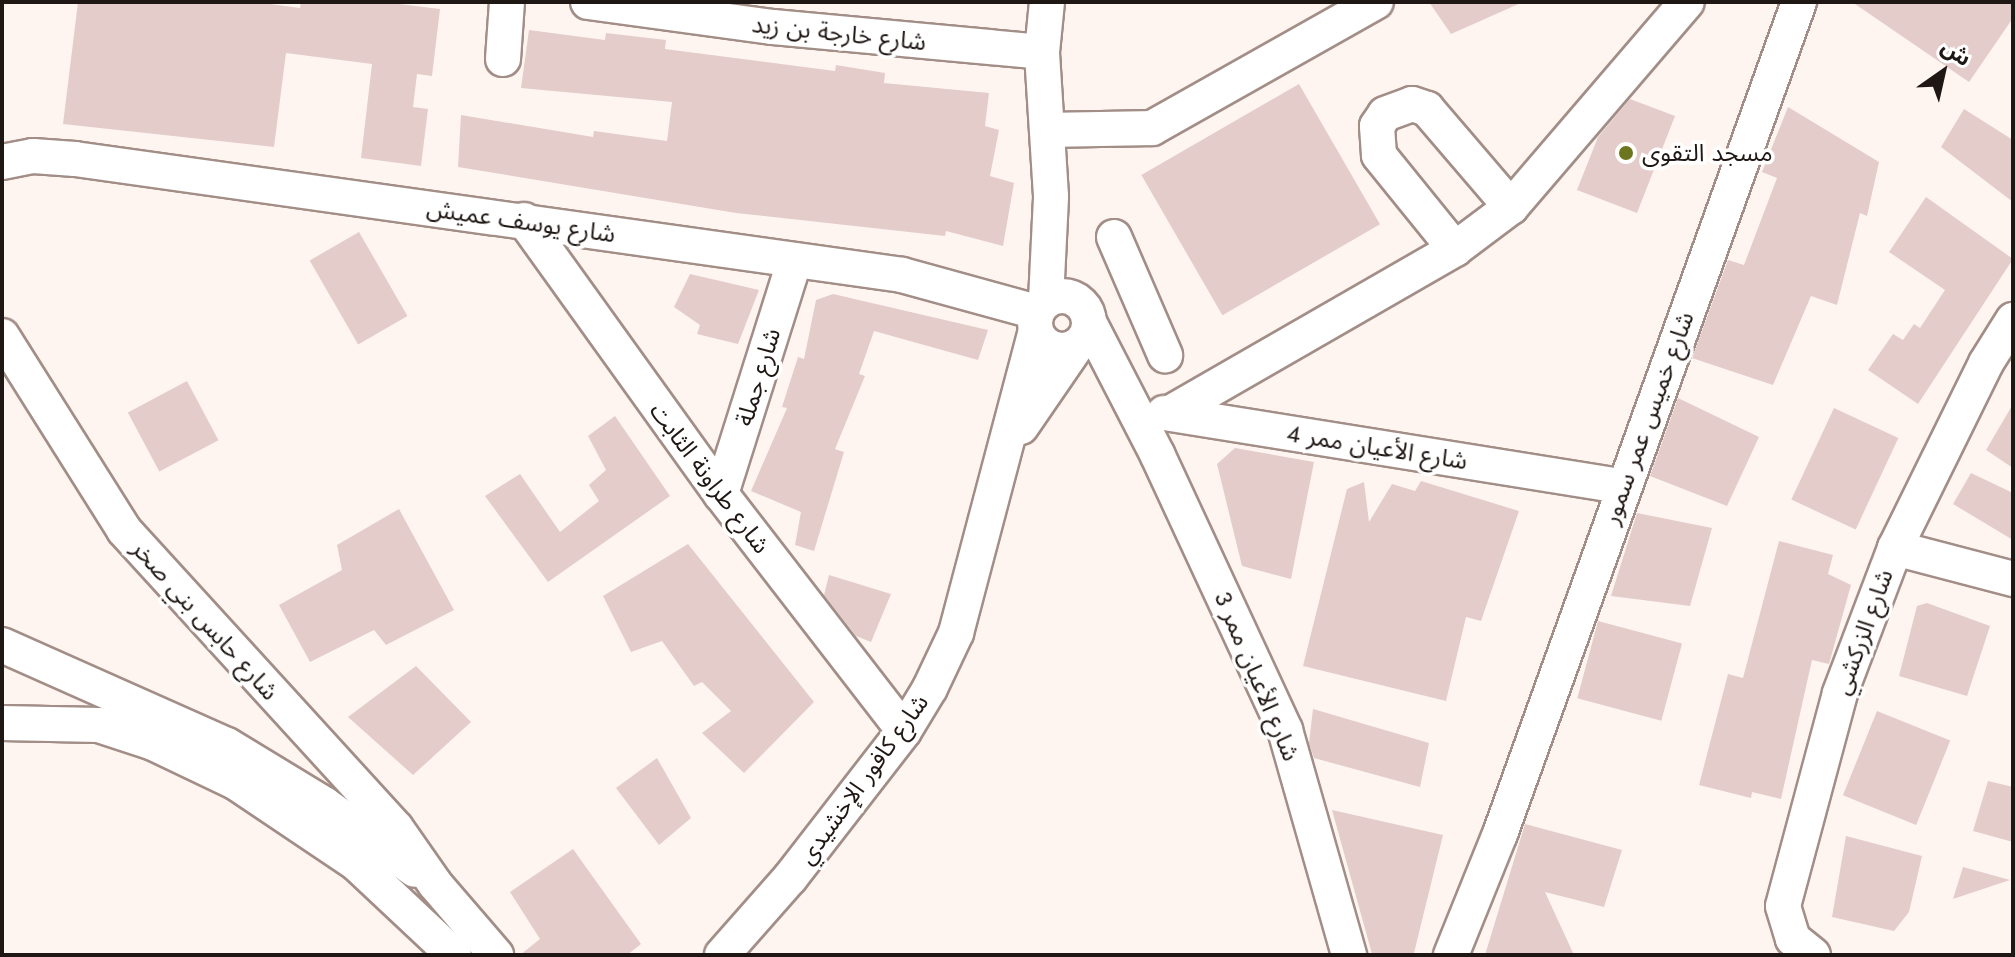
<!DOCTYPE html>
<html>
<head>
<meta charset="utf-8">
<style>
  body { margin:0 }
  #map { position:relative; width:2015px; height:957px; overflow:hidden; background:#fef5f1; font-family:Jost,"Noto Sans Arabic",sans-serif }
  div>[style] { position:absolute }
  .building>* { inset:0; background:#e4ccca; transform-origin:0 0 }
  .roads { filter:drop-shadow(2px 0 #a28e87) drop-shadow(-2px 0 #a28e87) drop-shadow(0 2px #a28e87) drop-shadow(0 -2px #a28e87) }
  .minor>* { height:34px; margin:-17px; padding:0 17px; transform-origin:17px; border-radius:17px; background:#fff }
  .minor>.ring { margin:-17px; padding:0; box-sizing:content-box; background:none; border:34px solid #fff; border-radius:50% }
  .dots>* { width:22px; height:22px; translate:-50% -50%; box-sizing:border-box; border:4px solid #fff; border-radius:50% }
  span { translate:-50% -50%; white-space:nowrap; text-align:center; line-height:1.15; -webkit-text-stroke:7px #fff; paint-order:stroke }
  .street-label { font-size:24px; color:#1f1714 }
  .poi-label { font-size:24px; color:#1f1714 }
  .left { translate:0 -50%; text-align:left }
  .frame { position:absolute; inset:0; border:4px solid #1f1714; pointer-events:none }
  .north { position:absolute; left:1903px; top:32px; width:80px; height:80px; -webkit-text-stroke:6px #fff; paint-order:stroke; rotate:34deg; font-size:22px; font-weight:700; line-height:32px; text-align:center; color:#1f1714 }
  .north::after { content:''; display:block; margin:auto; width:28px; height:36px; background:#1f1714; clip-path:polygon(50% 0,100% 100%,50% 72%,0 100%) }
</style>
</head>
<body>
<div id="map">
  <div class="building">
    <i style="clip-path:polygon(78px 2px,256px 2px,300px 8px,301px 2px,383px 2px,440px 9px,432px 76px,417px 74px,413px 107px,428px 109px,421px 166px,361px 158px,372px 64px,286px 53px,274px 147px,63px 124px)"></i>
    <i style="clip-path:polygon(1429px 2px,1523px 2px,1451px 34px)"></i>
    <i style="clip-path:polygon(1852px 2px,2013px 2px,2013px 18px,1969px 82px)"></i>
    <i style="clip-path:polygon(529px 30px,605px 40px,606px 33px,666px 40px,665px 49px,835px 71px,836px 65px,885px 73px,884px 83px,989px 93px,985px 126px,999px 130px,990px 176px,1014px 183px,1003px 246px,946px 231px,945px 236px,736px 213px,458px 167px,461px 115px,593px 137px,594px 131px,667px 141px,672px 102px,521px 88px)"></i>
    <i style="left:1299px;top:84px;width:162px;height:182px;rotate:60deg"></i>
    <i style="clip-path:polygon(1630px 99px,1675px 116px,1637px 213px,1577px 190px,1598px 137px)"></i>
    <i style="clip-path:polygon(1788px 107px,1879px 162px,1867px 216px,1860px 213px,1837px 305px,1811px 296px,1773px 385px,1692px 358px,1728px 260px,1744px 265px,1777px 178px,1762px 172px)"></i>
    <i style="clip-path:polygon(1964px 109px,2013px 140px,2013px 202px,1941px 147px)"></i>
    <i style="clip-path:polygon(1926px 197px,2013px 259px,1918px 404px,1868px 370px,1893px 334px,1903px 340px,1914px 324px,1920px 328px,1945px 290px,1889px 252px)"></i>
    <i style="left:359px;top:232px;width:97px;height:57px;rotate:60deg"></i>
    <i style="clip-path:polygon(690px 274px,759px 290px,738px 344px,697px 334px,700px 325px,674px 307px)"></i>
    <i style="clip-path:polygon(833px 294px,988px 330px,978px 360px,874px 331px,859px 374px,865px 376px,835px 449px,844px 452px,814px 551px,795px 545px,801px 512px,751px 491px,787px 408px,782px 407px,798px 357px,804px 359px,816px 300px)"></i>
    <i style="left:187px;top:381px;width:67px;height:67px;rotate:62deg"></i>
    <i style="clip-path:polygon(1678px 398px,1759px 437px,1727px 506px,1650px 476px)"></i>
    <i style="clip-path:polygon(2013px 404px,2013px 468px,1986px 450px)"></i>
    <i style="left:1834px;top:408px;width:71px;height:101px;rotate:25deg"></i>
    <i style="clip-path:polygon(615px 416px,670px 496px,548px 582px,485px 496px,520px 474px,560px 532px,599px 501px,589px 485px,606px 470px,588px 436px)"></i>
    <i style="clip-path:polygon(1235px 448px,1314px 462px,1291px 579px,1242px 566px,1217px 464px)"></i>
    <i style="clip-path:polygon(1971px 473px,2013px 493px,2013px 540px,1953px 504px)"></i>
    <i style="clip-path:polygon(1421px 481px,1519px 511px,1481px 621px,1466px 617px,1446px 701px,1303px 666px,1347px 489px,1364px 482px,1369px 522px,1392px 484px,1415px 491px)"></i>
    <i style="clip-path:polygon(399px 509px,454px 610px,386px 645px,374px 630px,310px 662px,279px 605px,342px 570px,337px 545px)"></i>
    <i style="clip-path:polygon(1637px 513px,1712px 528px,1690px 606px,1611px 596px)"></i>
    <i style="clip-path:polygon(1779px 541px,1833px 555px,1828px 574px,1851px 585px,1829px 664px,1812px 660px,1781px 799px,1752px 792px,1751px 798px,1699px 785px,1728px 674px,1743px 678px)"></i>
    <i style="clip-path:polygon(688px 544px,814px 702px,744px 773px,702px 733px,731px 711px,702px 682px,694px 686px,662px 641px,631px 652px,603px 596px)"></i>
    <i style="clip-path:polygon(829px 575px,891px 594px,871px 642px,856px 636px,824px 595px)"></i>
    <i style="clip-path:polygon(1927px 603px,1990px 626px,1967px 696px,1899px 676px,1917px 606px)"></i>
    <i style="left:1598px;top:621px;width:87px;height:80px;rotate:15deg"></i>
    <i style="clip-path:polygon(416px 666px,471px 722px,413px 775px,348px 717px)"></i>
    <i style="clip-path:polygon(1313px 709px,1429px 743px,1420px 787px,1314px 758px,1309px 743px)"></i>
    <i style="left:1877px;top:711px;width:79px;height:91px;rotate:22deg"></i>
    <i style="clip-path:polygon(657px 758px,691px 818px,659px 845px,616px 788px)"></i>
    <i style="clip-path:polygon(1988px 781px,2013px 787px,2013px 842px,1973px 831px)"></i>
    <i style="clip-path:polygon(1332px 810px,1443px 835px,1414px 953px,1372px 954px)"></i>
    <i style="clip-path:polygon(1525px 824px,1622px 850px,1604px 907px,1545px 892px,1574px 955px,1485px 955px)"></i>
    <i style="clip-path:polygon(1846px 836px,1922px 856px,1909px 912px,1894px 931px,1832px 917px)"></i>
    <i style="clip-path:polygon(573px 849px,641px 944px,627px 955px,520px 955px,540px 939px,510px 892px)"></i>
    <i style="clip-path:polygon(1963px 867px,2010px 880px,1953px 899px)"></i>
  </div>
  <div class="roads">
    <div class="minor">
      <i style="left:588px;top:2px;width:187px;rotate:7.7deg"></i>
      <i style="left:773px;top:27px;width:270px;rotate:5.3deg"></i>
      <i style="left:503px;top:59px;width:57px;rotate:-86deg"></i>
      <i style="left:1048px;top:130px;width:104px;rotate:-1.1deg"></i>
      <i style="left:1152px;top:128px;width:257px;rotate:-29.4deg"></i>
      <i style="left:2px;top:162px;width:32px;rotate:-11deg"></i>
      <i style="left:33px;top:156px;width:42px;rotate:4.1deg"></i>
      <i style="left:75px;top:159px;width:835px;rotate:7.98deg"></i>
      <i style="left:902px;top:275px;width:139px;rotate:15.4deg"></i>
      <i style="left:524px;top:220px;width:337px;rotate:54.3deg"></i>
      <i style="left:721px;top:494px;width:299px;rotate:52.3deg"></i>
      <i style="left:1114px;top:237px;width:129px;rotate:66.6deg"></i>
      <i style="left:1455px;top:249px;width:121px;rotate:-129deg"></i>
      <i style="left:1379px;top:155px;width:29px;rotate:-94deg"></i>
      <i style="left:1377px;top:126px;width:14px;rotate:-56deg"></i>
      <i style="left:1385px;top:114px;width:29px;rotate:-20deg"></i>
      <i style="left:1412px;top:104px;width:16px;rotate:18deg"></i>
      <i style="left:1427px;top:109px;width:129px;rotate:49.4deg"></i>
      <i class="ring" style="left:1035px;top:296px;width:20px;height:20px"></i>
      <i style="left:1046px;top:300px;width:104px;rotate:-87.2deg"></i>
      <i style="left:1051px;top:196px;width:144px;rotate:-93.6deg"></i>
      <i style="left:1042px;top:52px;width:50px;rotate:-84.3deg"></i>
      <i style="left:1090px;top:324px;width:148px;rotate:62.7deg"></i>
      <i style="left:1158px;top:456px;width:302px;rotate:65.1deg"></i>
      <i style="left:1285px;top:730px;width:234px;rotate:74.1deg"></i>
      <i style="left:2px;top:336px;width:229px;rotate:57.8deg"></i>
      <i style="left:124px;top:530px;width:403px;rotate:47.6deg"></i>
      <i style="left:396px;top:828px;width:68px;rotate:55.1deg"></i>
      <i style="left:435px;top:884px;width:94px;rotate:49.3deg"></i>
      <i style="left:1164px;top:413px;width:464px;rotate:9.1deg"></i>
      <i style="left:1170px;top:413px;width:329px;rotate:-29.9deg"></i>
      <i style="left:1455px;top:249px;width:70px;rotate:-36.9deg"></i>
      <i style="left:1511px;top:207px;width:270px;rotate:-49.4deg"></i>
      <i style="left:1021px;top:427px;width:96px;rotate:-55.6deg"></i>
      <i style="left:721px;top:494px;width:245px;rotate:-72.5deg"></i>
      <i style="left:1895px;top:548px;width:122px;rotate:14.7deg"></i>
      <i style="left:2px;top:645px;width:246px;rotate:24deg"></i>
      <i style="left:227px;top:745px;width:114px;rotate:31.3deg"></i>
      <i style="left:324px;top:804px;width:112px;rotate:36deg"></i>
      <i style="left:2px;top:723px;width:97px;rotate:1.2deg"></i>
      <i style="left:99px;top:725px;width:57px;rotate:18.4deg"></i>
      <i style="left:153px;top:743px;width:91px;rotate:25.4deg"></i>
      <i style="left:235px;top:782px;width:147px;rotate:33.9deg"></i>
      <i style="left:357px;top:864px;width:133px;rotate:43.2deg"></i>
      <i style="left:722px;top:955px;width:103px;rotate:-48.6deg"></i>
      <i style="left:790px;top:878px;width:186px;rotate:-52.2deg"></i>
      <i style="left:904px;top:731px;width:50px;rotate:-58.8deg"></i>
      <i style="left:930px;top:688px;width:61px;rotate:-64.7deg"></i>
      <i style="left:956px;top:633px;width:312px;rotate:-75.2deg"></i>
      <i style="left:1451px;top:955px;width:131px;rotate:-68deg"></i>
      <i style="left:1500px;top:834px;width:884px;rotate:-70.23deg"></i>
      <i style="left:1813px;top:955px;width:26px;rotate:-141deg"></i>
      <i style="left:1793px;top:939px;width:34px;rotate:-107deg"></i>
      <i style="left:1783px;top:906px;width:220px;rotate:-75deg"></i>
      <i style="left:1840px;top:693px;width:155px;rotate:-69.2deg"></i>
      <i style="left:1895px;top:548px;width:206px;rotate:-63.8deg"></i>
      <i style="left:1986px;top:363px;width:51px;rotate:-57.9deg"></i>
    </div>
  </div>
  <div class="dots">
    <i style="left:1626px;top:153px;background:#6d751e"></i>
  </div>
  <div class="street-label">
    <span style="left:839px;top:33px;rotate:6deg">شارع خارجة بن زيد</span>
    <span style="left:521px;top:221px;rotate:8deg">شارع يوسف عميش</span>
    <span style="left:758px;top:377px;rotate:-73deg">شارع جملة</span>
    <span style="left:1648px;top:418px;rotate:-70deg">شارع خميس عمر سمور</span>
    <span style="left:1377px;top:447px;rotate:9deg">شارع الأعيان ممر 4</span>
    <span style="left:710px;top:478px;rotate:53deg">شارع طراونة الثابت</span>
    <span style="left:205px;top:620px;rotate:48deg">شارع حابس بني صخر</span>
    <span style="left:1863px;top:632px;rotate:-70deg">شارع الزركشي</span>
    <span style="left:1257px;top:676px;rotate:67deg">شارع الأعيان ممر 3</span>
    <span style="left:863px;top:779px;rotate:-54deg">شارع كافور الإخشيدي</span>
  </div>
  <div class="poi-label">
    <span class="left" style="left:1642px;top:153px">مسجد التقوى</span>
  </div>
  <div class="frame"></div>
  <div class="north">ش</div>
</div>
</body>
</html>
